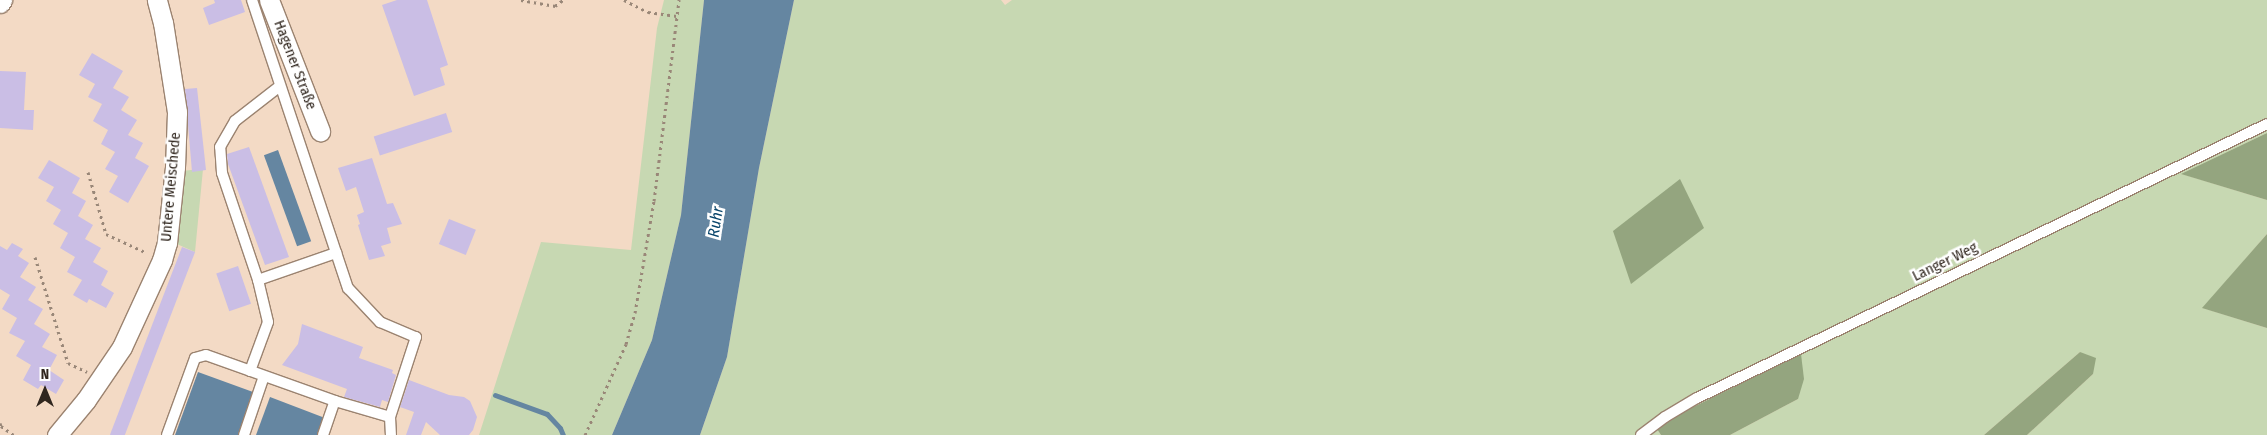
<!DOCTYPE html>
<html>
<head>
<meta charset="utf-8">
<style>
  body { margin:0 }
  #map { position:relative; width:2267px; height:435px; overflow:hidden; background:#f3dac5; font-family:"Fira Sans Condensed",sans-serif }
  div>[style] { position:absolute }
  .green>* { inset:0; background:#c7d8b2 }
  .forest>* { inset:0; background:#94a57f }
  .water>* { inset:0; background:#6586a1; transform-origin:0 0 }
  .stream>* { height:5px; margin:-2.5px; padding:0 2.5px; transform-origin:2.5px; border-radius:2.5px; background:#6586a1 }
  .building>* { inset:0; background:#cabee5; transform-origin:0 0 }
  .path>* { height:3px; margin-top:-1.5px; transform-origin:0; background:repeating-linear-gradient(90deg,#998778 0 2.5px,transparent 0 6.5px) }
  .roads { filter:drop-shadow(1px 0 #9b8370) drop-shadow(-1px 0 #9b8370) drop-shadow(0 1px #9b8370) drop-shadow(0 -1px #9b8370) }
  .service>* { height:10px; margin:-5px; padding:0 5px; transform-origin:5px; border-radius:5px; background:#fff }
  .minor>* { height:19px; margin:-9.5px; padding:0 9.5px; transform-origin:9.5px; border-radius:9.5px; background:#fff }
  span { translate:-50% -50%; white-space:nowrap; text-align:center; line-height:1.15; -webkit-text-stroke:5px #fff; paint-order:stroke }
  .street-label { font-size:15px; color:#30261e }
  .water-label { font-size:16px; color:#09456b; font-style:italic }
  .north { position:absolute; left:20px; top:365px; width:50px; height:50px; -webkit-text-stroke:4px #fff; paint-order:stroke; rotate:0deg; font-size:14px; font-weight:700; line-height:20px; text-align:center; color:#30261e }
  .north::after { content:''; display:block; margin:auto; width:18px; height:22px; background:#30261e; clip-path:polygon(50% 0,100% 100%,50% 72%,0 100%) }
</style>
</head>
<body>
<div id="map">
  <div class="green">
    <i style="clip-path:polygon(664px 0,704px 0,681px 215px,652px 340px,612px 435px,479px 435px,541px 242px,631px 250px,657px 28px)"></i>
    <i style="clip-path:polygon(794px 0,1001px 0,1005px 5px,1012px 0,2267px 0,2267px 133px,2182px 174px,2267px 200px,2267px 234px,2203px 308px,2267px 328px,2267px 435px,2027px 435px,2093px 374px,2080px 352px,1984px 435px,1730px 435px,1798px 399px,1801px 354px,1688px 409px,1657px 429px,1661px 435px,700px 435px,727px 357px,759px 168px)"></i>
    <i style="clip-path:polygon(203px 169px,195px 252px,170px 241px,180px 171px)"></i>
  </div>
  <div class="forest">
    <i style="clip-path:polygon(2267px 133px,2267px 200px,2181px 174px)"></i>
    <i style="clip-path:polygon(1680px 179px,1704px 228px,1631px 284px,1613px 231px)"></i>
    <i style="clip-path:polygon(2267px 234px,2267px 328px,2202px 308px)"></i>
    <i style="clip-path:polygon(2080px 352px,2096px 358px,2093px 374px,2027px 435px,1984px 435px)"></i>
    <i style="clip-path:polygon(1801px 354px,1804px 379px,1798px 399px,1730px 435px,1661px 435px,1657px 429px,1689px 409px)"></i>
  </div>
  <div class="water">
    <i style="clip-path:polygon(704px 0,794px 0,759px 168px,727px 357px,700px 435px,612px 435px,652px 340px,681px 215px)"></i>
    <i style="left:278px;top:150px;width:97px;height:15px;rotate:70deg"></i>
    <i style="clip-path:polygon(198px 372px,253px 392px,238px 435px,175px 435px)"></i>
    <i style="clip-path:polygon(270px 397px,325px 418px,319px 435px,256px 435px)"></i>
  </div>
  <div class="stream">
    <i style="left:495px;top:395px;width:55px;rotate:20.1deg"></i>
    <i style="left:547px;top:414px;width:19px;rotate:47deg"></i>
    <i style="left:560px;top:428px;width:8px;rotate:67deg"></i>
  </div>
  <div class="building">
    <i style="clip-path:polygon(214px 0,241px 0,245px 12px,209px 25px,203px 8px,215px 3px)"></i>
    <i style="clip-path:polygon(397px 0,427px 0,448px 65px,440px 68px,445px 85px,414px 96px,382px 5px)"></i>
    <i style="clip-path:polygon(92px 53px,123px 71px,113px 88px,129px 97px,121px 110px,137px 120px,128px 135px,143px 143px,135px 158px,149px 166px,128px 203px,109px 192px,118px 176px,105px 169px,115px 152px,101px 144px,108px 130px,93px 121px,102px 104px,88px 97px,95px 84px,79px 75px)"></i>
    <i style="clip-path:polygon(0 71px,26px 72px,24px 110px,34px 110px,33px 130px,0 128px)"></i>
    <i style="clip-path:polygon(197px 88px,206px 170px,192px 172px,185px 89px)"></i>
    <i style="left:446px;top:113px;width:20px;height:76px;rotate:72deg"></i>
    <i style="clip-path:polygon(249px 147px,289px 257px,265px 265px,228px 164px,227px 154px)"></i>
    <i style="clip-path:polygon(372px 158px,387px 204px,393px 203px,402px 224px,387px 228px,391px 243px,381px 246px,385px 256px,369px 260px,358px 225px,360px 224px,357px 215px,364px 212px,356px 187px,346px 191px,338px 168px)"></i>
    <i style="clip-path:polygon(49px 160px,80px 178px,72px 193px,86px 201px,78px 216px,93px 225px,85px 239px,101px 248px,93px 262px,108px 271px,101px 285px,114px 293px,106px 308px,89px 299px,87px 303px,73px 295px,82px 280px,67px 272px,75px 257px,60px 248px,68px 233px,53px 224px,61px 210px,46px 201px,54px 187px,38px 178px)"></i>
    <i style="left:449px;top:219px;width:29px;height:27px;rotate:22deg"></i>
    <i style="clip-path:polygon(12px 243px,23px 249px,18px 256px,29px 263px,20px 277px,36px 287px,28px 300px,43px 309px,34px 324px,50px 334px,42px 347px,57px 355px,49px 370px,64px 380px,56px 394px,41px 385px,38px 389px,23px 380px,31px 365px,16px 356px,25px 341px,9px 333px,17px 318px,2px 309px,10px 295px,0 289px,0 246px,7px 250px)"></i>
    <i style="left:182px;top:247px;width:14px;height:201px;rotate:21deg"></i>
    <i style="left:238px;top:266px;width:40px;height:23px;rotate:71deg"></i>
    <i style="clip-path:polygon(302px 324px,363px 347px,359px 358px,393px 370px,392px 373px,396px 375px,388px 402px,382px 400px,380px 407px,344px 397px,347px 389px,282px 365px,298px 344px)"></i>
    <i style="clip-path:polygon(409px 380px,449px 395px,464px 397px,470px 401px,477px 417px,473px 430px,469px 435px,440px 435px,426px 422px,421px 435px,406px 435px,414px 412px,400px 407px)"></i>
  </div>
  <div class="path">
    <i style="left:521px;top:0;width:35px;rotate:10deg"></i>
    <i style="left:555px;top:6px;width:10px;rotate:-37deg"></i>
    <i style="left:624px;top:0;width:27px;rotate:27deg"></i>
    <i style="left:648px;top:12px;width:29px;rotate:8deg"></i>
    <i style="left:88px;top:172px;width:65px;rotate:73.8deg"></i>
    <i style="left:106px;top:234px;width:45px;rotate:24.9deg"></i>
    <i style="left:35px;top:257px;width:111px;rotate:72.7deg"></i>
    <i style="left:68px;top:363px;width:21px;rotate:25deg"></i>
    <i style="left:0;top:423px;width:3px;rotate:72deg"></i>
    <i style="left:1px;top:426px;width:16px;rotate:35deg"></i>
    <i style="left:585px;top:435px;width:100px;rotate:-65.7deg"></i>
    <i style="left:626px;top:344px;width:32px;rotate:-74deg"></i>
    <i style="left:635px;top:313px;width:114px;rotate:-80.4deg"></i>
    <i style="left:654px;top:201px;width:203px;rotate:-82.9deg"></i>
  </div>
  <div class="roads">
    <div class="service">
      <i style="left:252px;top:0;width:304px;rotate:71.6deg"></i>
      <i style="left:348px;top:288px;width:47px;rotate:46.7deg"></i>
      <i style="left:380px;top:322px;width:39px;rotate:23deg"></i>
      <i style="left:416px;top:337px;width:84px;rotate:108deg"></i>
      <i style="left:390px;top:417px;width:18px;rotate:87deg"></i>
      <i style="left:258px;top:280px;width:83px;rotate:-19.1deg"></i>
      <i style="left:250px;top:371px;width:52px;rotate:-69.8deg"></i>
      <i style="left:268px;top:322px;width:43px;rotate:-103.4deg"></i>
      <i style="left:258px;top:280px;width:113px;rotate:-108.6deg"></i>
      <i style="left:222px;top:173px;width:26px;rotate:-94deg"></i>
      <i style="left:220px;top:147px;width:30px;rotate:-60deg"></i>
      <i style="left:235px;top:121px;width:57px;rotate:-37.9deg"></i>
      <i style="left:167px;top:435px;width:82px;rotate:-70deg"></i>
      <i style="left:195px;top:358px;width:11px;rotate:-15deg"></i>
      <i style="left:206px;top:355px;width:137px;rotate:19.6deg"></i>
      <i style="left:335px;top:401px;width:57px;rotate:16.2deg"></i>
      <i style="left:244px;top:435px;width:62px;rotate:-71.3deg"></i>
      <i style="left:323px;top:435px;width:36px;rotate:-71deg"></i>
      <i style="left:1641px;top:435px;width:30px;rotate:-37deg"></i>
      <i style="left:1665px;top:417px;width:37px;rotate:-31deg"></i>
      <i style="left:1697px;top:398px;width:632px;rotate:-25.67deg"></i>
    </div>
    <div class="minor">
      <i style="left:269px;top:0;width:141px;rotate:68.7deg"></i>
      <i style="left:0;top:3px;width:4px;rotate:-56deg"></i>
      <i style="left:57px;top:435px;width:45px;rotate:-50.4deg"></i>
      <i style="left:86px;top:400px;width:64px;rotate:-55.8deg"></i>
      <i style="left:122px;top:347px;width:96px;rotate:-65.3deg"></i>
      <i style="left:162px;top:260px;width:18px;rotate:-74deg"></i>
      <i style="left:167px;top:243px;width:76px;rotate:-84deg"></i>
      <i style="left:175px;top:167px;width:55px;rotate:-87.9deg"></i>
      <i style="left:177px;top:112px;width:90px;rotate:-98.9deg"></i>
      <i style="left:163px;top:23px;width:24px;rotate:-105deg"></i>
    </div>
  </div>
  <div class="street-label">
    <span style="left:295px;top:65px;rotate:69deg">Hagener Straße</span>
    <span style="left:171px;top:187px;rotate:-85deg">Untere Meischede</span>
    <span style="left:1945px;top:262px;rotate:-26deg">Langer Weg</span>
  </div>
  <div class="water-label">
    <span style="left:716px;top:222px;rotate:-82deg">Ruhr</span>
  </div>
  <div class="north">N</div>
</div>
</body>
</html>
